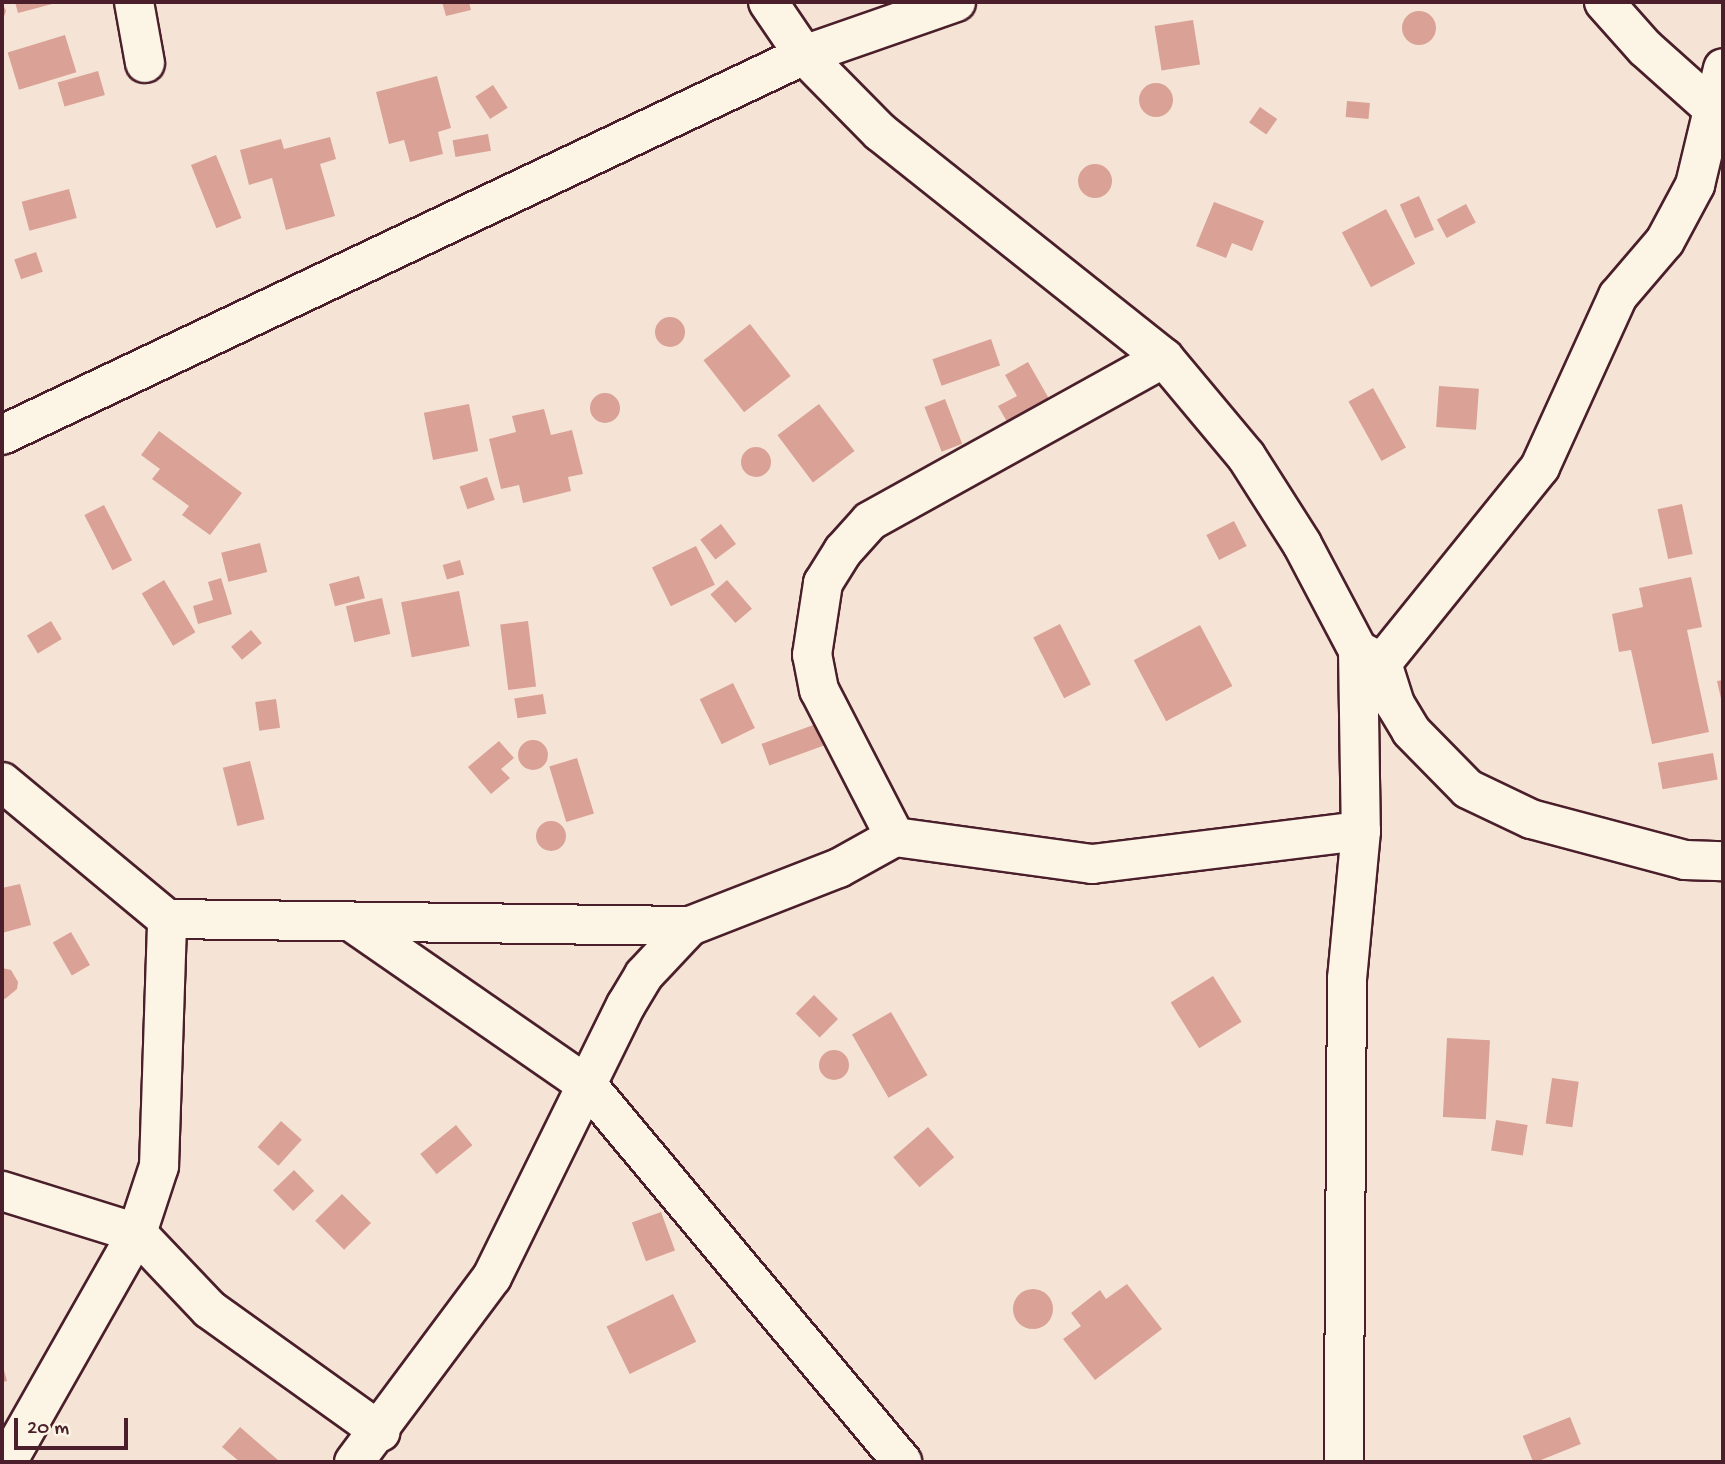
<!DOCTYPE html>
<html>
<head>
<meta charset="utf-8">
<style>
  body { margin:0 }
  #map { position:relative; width:1725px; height:1464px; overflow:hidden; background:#f5e4d5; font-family:"Gochi Hand",sans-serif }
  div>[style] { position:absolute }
  .building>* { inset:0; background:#daa197; transform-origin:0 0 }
  .round { border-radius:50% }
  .roads { filter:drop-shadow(2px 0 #4a1f2b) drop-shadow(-2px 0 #4a1f2b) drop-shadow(0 2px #4a1f2b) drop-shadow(0 -2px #4a1f2b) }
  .minor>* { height:38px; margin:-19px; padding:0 19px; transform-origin:19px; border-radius:19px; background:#fcf5e5 }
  span { translate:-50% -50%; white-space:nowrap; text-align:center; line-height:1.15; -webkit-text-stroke:5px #fcf5e5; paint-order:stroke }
  .frame { position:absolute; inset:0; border:4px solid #4a1f2b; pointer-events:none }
  .scale { position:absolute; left:14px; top:1418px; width:114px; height:32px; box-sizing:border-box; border:4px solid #4a1f2b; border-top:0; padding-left:9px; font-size:21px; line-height:24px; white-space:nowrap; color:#4a1f2b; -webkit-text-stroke:5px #fcf5e5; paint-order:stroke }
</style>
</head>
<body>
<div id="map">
  <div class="building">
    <i style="clip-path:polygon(2px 2px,6px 11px,2px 22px)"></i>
    <i style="clip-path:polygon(15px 2px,56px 2px,56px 3px,18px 13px)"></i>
    <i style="clip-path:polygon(442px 2px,469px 2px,471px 10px,446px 16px)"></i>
    <i class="round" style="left:1402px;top:11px;width:34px;height:34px"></i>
    <i style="left:1193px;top:20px;width:45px;height:39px;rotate:81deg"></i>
    <i style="left:65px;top:35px;width:39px;height:60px;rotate:73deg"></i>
    <i style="left:98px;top:71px;width:25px;height:42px;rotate:74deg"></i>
    <i style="clip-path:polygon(437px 76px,451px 128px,438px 132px,443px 154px,410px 162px,404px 140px,389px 144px,376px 92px)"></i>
    <i class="round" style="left:1139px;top:83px;width:34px;height:34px"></i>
    <i style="left:493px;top:85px;width:27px;height:21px;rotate:57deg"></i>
    <i style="left:1347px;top:101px;width:23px;height:16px;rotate:5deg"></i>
    <i style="left:1260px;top:107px;width:21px;height:19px;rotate:35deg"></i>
    <i style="left:488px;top:134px;width:17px;height:36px;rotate:80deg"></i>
    <i style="clip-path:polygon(330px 137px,336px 159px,320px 164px,335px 216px,286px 230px,272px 178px,249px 185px,240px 150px,281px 139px,284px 149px)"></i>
    <i style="left:216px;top:155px;width:68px;height:27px;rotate:68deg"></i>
    <i class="round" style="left:1078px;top:164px;width:34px;height:34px"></i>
    <i style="left:69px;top:189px;width:30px;height:49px;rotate:75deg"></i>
    <i style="left:1419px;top:196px;width:37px;height:21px;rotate:66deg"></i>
    <i style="clip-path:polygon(1214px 202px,1264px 221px,1252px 251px,1232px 243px,1226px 258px,1196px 246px)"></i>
    <i style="left:1466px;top:204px;width:21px;height:33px;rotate:62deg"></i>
    <i style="left:1386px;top:209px;width:62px;height:50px;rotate:62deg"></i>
    <i style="left:36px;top:252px;width:21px;height:23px;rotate:71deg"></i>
    <i class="round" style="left:655px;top:317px;width:30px;height:30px"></i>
    <i style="left:750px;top:324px;width:66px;height:59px;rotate:52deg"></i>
    <i style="left:991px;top:339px;width:28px;height:62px;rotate:71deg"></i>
    <i style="clip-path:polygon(1028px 362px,1052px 404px,1010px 427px,998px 406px,1017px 396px,1005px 375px)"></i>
    <i style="left:1439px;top:386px;width:40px;height:41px;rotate:4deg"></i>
    <i style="left:1373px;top:388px;width:68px;height:28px;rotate:61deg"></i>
    <i class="round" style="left:590px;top:393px;width:30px;height:30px"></i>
    <i style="left:945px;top:399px;width:48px;height:22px;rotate:69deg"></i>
    <i style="left:469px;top:404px;width:48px;height:46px;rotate:79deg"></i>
    <i style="left:819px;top:404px;width:59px;height:52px;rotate:53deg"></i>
    <i style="clip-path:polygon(544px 409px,551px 435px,572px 430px,583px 474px,568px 477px,571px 491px,523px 503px,519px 485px,501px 489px,489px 439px,516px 432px,512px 416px)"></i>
    <i style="clip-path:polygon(159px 431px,242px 493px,210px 535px,182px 515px,189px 506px,152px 479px,160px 469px,141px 455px)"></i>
    <i class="round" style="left:741px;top:447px;width:30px;height:30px"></i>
    <i style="left:487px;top:477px;width:24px;height:29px;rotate:71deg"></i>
    <i style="left:1682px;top:504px;width:51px;height:25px;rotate:78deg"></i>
    <i style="left:104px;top:505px;width:62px;height:22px;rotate:63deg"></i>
    <i style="left:1234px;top:521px;width:28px;height:31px;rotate:63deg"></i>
    <i style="left:721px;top:524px;width:25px;height:26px;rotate:53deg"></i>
    <i style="left:260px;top:543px;width:30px;height:40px;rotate:76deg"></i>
    <i style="left:696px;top:546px;width:43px;height:49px;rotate:64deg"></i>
    <i style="left:460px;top:560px;width:15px;height:18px;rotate:74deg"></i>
    <i style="left:359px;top:576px;width:23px;height:31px;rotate:75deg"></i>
    <i style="clip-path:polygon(1691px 577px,1702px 627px,1687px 630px,1709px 732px,1652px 744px,1631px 650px,1619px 652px,1612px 614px,1643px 607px,1639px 588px)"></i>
    <i style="clip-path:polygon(221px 578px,232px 614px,198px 624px,193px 606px,213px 600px,208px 582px)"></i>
    <i style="left:164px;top:580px;width:61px;height:26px;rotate:59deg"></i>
    <i style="left:727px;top:580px;width:38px;height:22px;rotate:49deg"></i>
    <i style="left:459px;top:591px;width:56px;height:59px;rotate:79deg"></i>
    <i style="left:382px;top:598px;width:37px;height:37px;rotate:77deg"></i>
    <i style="left:51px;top:621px;width:21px;height:28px;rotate:59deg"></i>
    <i style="left:528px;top:621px;width:66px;height:28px;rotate:83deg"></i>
    <i style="left:1060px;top:624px;width:68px;height:30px;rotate:63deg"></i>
    <i style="left:1200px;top:625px;width:69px;height:75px;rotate:62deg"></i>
    <i style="left:251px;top:630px;width:17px;height:26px;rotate:50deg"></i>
    <i style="clip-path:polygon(1723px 680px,1723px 703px,1722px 703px,1717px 681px)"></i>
    <i style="left:733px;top:683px;width:50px;height:37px;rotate:64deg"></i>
    <i style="left:543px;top:694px;width:20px;height:29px;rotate:81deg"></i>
    <i style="left:276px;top:699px;width:29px;height:21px;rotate:82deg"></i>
    <i style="left:816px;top:724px;width:23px;height:58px;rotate:70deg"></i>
    <i class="round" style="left:518px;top:740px;width:30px;height:30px"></i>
    <i style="clip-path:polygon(499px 741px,514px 758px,501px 769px,510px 778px,491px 794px,468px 767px)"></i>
    <i style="left:1713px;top:753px;width:27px;height:56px;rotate:80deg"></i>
    <i style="left:577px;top:758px;width:58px;height:29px;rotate:73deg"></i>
    <i style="left:250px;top:761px;width:60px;height:28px;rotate:76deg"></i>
    <i class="round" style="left:536px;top:821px;width:30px;height:30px"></i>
    <i style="clip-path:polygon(20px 884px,31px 925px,2px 933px,2px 888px)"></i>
    <i style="left:71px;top:932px;width:38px;height:21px;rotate:60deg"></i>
    <i style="clip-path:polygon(2px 968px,11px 970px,18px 982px,17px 989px,5px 999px,2px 998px)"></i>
    <i style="left:1213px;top:976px;width:54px;height:50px;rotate:58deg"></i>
    <i style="left:814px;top:995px;width:34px;height:26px;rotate:45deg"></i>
    <i style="left:891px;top:1012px;width:73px;height:45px;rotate:60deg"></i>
    <i style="left:1447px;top:1038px;width:43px;height:79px;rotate:3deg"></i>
    <i class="round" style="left:819px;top:1050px;width:30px;height:30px"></i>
    <i style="left:1552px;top:1078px;width:27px;height:46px;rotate:8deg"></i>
    <i style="left:1496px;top:1120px;width:32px;height:31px;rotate:9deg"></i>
    <i style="left:281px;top:1121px;width:28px;height:35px;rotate:42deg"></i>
    <i style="left:456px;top:1125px;width:26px;height:46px;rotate:51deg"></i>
    <i style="left:928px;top:1127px;width:40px;height:46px;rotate:49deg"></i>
    <i style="left:294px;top:1170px;width:29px;height:29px;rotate:46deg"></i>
    <i style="left:342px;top:1194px;width:41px;height:38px;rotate:45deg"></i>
    <i style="left:661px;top:1212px;width:41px;height:31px;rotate:70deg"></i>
    <i style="clip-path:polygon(1127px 1284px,1162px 1329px,1095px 1380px,1063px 1339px,1081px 1326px,1071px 1313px,1100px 1290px,1106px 1299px)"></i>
    <i class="round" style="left:1013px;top:1289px;width:40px;height:40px"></i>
    <i style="left:673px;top:1294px;width:53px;height:74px;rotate:64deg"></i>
    <i style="clip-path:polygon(2px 1363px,7px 1381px,2px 1382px)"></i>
    <i style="left:1570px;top:1417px;width:29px;height:51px;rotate:68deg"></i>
    <i style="clip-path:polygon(240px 1427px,278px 1460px,276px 1462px,240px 1462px,222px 1447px)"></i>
  </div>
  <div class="roads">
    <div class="minor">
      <i style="left:134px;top:2px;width:62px;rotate:79.8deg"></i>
      <i style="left:768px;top:2px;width:64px;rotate:55.8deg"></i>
      <i style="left:804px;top:55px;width:108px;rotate:45.4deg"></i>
      <i style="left:880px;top:132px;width:363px;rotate:38.5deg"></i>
      <i style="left:1164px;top:358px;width:128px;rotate:50.1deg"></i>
      <i style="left:1246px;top:456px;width:104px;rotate:57.5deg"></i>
      <i style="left:1302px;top:544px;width:120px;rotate:62.2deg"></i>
      <i style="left:1358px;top:650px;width:181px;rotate:89.1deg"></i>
      <i style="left:1361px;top:831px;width:148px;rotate:95.4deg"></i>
      <i style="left:1347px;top:978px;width:484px;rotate:90.4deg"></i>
      <i style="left:1604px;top:2px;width:62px;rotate:48.3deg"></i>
      <i style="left:1645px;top:48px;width:90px;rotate:41.8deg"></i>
      <i style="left:2px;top:435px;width:887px;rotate:-25.35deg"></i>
      <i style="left:804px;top:55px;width:161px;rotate:-19.2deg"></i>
      <i style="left:1358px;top:650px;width:27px;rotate:28deg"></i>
      <i style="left:1382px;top:663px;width:252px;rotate:-51.1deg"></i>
      <i style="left:1540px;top:467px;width:188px;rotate:-65.5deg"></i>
      <i style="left:1618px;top:296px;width:72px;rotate:-49.5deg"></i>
      <i style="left:1665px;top:241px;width:64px;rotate:-61.8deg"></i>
      <i style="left:1695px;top:185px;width:120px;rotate:-76.5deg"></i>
      <i style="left:1382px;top:663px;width:43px;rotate:72.4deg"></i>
      <i style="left:1395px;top:704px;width:31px;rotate:59deg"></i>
      <i style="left:1411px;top:731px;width:81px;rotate:45.5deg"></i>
      <i style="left:1468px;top:789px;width:70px;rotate:25.5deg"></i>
      <i style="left:1531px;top:819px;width:159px;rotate:14.9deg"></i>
      <i style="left:1685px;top:860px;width:38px;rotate:2deg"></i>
      <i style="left:2px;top:782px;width:214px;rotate:39.7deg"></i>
      <i style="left:167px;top:919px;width:523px;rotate:0.77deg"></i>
      <i style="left:690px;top:926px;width:160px;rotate:-21.3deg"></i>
      <i style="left:839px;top:868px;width:64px;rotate:-29deg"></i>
      <i style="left:895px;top:837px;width:199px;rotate:7.8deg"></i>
      <i style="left:1092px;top:864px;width:271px;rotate:-7deg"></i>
      <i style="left:895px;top:837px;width:165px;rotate:-117.3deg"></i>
      <i style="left:819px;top:690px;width:36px;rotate:-101deg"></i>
      <i style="left:812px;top:655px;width:73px;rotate:-81.3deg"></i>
      <i style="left:823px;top:583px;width:38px;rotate:-58deg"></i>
      <i style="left:843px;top:551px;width:40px;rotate:-48deg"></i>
      <i style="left:870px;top:521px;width:336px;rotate:-29deg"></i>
      <i style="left:353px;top:923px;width:286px;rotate:34.7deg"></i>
      <i style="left:588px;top:1086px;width:490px;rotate:50.1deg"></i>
      <i style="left:2px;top:1191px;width:141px;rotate:17.3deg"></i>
      <i style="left:137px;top:1233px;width:105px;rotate:46.5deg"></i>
      <i style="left:209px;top:1309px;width:211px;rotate:35.6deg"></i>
      <i style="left:7px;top:1462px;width:263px;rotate:-60.4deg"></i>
      <i style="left:137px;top:1233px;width:71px;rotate:-71.8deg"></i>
      <i style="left:159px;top:1166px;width:247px;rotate:-88.1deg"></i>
      <i style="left:354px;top:1462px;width:231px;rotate:-53.3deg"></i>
      <i style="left:492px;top:1277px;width:303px;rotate:-63.8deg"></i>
      <i style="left:626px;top:1005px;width:35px;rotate:-59deg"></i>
      <i style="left:644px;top:975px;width:67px;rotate:-46.8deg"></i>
    </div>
  </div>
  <div class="frame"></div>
  <div class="scale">20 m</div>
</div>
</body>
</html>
